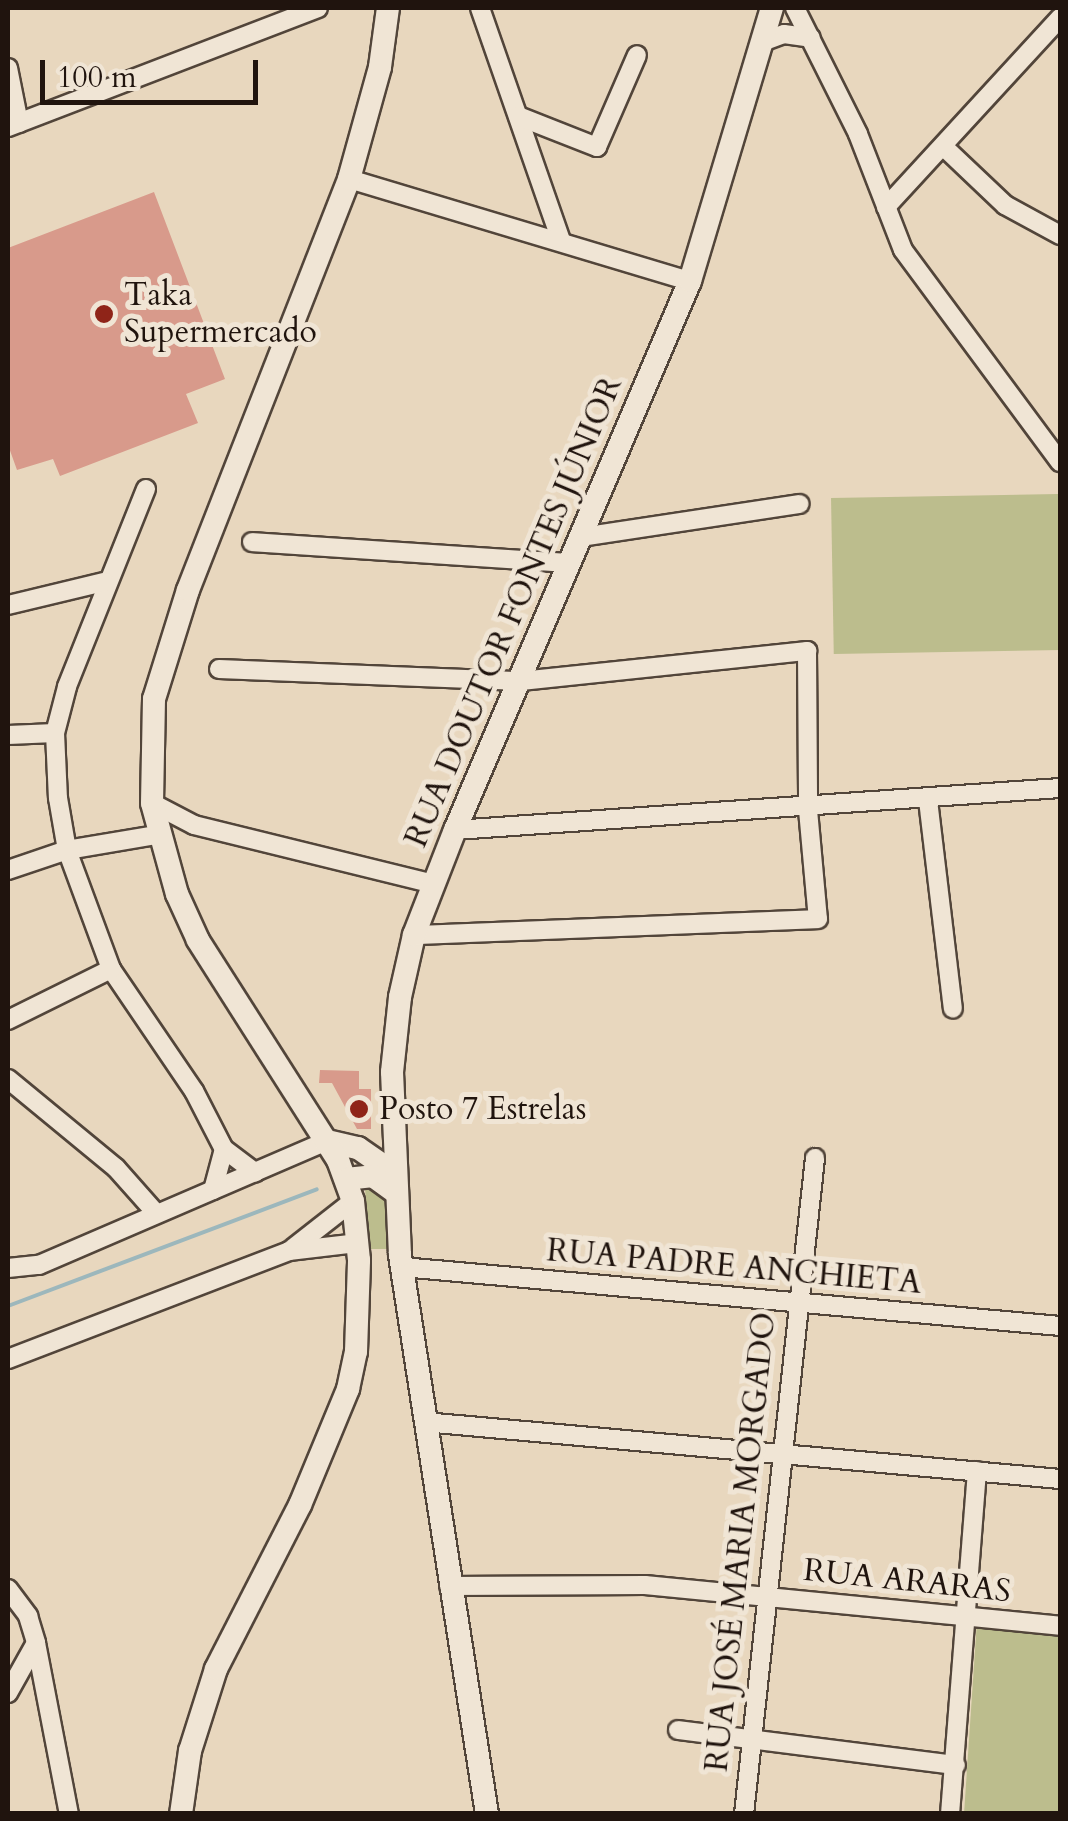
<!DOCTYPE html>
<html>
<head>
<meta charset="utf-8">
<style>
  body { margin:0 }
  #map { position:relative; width:1068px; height:1821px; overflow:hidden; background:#e8d7be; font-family:Cardo,serif }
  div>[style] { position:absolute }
  .green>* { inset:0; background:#bcbd8d; transform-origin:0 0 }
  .stream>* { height:4px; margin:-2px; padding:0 2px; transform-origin:2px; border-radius:2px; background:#9cb7bc }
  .building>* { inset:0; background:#d89a8b }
  .roads { filter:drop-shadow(2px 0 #52453a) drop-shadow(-2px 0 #52453a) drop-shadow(0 2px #52453a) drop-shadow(0 -2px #52453a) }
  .minor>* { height:18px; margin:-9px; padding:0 9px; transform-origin:9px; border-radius:9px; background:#f0e5d5 }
  .tertiary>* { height:22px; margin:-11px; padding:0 11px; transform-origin:11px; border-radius:11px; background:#f0e5d5 }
  .dots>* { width:28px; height:28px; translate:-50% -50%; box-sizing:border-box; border:5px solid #f0e5d5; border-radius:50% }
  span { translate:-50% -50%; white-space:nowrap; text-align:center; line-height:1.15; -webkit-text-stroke:10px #f0e5d5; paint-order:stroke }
  .poi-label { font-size:32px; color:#20140e }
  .left { translate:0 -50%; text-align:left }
  .street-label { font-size:32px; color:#20140e }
  .frame { position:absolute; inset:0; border:10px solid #20140e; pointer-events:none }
  .scale { position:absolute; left:40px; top:60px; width:218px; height:45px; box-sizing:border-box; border:5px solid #20140e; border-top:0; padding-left:12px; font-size:30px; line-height:35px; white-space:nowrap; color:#20140e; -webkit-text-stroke:8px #f0e5d5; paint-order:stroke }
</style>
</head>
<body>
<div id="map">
  <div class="green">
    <i style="left:1058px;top:494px;width:156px;height:227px;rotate:89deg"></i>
    <i style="clip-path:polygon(365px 1186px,386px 1193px,393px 1249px,368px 1249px)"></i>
    <i style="clip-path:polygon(977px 1621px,1060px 1632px,1060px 1813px,964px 1814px)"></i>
  </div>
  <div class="stream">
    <i style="left:8px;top:1306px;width:330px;rotate:-20.7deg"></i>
  </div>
  <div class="building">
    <i style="clip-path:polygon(154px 192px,225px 379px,186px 394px,198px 423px,60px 476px,53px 459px,17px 470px,8px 445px,8px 248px)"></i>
    <i style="clip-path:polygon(320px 1070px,359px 1071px,359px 1089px,371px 1089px,371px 1129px,357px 1129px,332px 1083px,319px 1083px)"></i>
  </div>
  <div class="roads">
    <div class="minor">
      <i style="left:480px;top:8px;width:246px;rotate:70.8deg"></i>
      <i style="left:795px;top:8px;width:141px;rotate:63.4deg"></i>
      <i style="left:858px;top:134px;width:124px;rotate:68.8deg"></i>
      <i style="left:903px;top:250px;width:264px;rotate:53.5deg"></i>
      <i style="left:762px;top:42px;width:23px;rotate:-20deg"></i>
      <i style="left:784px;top:34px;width:27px;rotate:8deg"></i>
      <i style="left:8px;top:68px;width:56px;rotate:78.7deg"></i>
      <i style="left:518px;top:116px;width:85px;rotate:21.4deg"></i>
      <i style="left:597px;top:147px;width:100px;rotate:-66.5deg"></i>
      <i style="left:8px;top:127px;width:332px;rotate:-21deg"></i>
      <i style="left:945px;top:148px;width:83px;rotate:43.5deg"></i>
      <i style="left:1005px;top:205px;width:63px;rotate:28.6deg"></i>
      <i style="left:349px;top:179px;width:356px;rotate:16.7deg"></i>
      <i style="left:886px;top:207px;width:257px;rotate:-47.4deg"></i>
      <i style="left:146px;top:489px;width:213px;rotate:111.8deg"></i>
      <i style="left:67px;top:687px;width:48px;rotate:104.6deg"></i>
      <i style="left:55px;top:733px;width:65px;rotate:87.4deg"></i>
      <i style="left:58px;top:798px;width:53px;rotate:80.2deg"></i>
      <i style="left:67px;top:850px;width:127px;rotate:69.7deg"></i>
      <i style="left:111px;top:969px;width:148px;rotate:55.8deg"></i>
      <i style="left:194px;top:1091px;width:65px;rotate:62.7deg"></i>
      <i style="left:224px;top:1149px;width:39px;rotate:37deg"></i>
      <i style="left:581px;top:537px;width:221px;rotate:-8.6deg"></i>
      <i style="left:252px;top:542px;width:319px;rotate:3.8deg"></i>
      <i style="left:8px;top:605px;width:99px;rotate:-13.5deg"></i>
      <i style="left:219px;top:669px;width:302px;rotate:2.3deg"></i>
      <i style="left:521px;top:681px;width:288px;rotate:-6deg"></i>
      <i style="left:807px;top:651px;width:159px;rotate:89.6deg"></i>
      <i style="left:808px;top:810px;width:109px;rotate:84.8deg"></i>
      <i style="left:818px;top:919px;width:404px;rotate:177.7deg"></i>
      <i style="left:8px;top:735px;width:47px;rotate:-2.4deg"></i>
      <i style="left:928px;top:800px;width:210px;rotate:83.2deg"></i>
      <i style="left:152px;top:803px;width:47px;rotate:27.6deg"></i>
      <i style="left:194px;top:825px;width:247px;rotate:13.8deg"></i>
      <i style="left:455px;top:830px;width:606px;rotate:-3.97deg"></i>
      <i style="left:8px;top:870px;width:62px;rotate:-18.7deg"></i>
      <i style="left:67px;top:850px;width:91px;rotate:-9.5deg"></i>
      <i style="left:8px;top:1020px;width:115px;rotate:-26.3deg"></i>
      <i style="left:8px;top:1079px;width:140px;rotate:39.5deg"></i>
      <i style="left:116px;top:1168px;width:60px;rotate:48.4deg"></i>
      <i style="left:213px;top:1190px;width:42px;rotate:-75deg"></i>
      <i style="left:293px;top:1248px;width:76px;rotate:-38.1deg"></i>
      <i style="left:402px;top:1267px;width:661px;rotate:5.12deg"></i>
      <i style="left:8px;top:1268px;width:31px;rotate:-6deg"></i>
      <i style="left:39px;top:1265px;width:314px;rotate:-23.3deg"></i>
      <i style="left:8px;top:1359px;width:301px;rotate:-21deg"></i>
      <i style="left:289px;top:1251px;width:68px;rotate:-6.7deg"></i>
      <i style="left:424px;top:1422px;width:639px;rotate:5.12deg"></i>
      <i style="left:449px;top:1586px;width:196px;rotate:-0.3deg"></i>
      <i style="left:645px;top:1585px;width:417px;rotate:5.6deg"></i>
      <i style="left:8px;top:1589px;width:34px;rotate:53deg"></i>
      <i style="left:28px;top:1616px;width:28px;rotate:73deg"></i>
      <i style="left:36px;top:1643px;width:174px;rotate:79.1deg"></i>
      <i style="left:8px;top:1693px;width:57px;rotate:-60.8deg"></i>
      <i style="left:678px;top:1730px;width:280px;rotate:7.2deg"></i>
      <i style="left:744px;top:1814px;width:660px;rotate:-83.82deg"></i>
      <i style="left:950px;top:1814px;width:344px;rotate:-85.5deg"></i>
    </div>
    <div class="tertiary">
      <i style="left:327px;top:1141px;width:32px;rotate:13deg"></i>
      <i style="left:358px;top:1148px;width:44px;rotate:34.8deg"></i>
      <i style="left:346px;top:1179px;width:27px;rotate:-6deg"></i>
      <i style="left:373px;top:1176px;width:29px;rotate:36deg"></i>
      <i style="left:181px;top:1814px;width:64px;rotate:-81.9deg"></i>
      <i style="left:190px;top:1751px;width:86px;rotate:-72.4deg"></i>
      <i style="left:216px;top:1669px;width:184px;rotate:-62.9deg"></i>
      <i style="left:300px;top:1505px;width:126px;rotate:-67.5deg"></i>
      <i style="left:348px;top:1389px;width:38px;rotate:-78deg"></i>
      <i style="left:356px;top:1352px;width:92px;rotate:-88.1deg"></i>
      <i style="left:359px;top:1260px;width:59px;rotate:-95.8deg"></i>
      <i style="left:353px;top:1201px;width:44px;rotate:-110.1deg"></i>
      <i style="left:338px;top:1160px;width:261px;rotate:-122.5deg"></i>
      <i style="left:198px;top:940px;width:51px;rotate:-114.5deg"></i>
      <i style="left:177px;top:894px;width:94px;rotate:-105.4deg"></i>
      <i style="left:152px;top:803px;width:104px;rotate:-88.9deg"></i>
      <i style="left:154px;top:699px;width:114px;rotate:-72.7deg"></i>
      <i style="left:188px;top:590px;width:441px;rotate:-68.6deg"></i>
      <i style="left:349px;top:179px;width:116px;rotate:-74.5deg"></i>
      <i style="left:380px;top:67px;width:60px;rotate:-82.3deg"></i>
      <i style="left:487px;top:1814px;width:566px;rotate:-98.85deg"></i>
      <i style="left:400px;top:1255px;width:183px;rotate:-92.5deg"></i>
      <i style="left:392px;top:1072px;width:75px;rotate:-83.9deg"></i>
      <i style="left:400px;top:997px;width:64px;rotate:-77.3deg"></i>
      <i style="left:414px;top:935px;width:113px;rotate:-68.7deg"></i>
      <i style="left:455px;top:830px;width:597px;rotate:-66.83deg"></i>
      <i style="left:690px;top:281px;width:285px;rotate:-73.3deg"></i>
    </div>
  </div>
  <div class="dots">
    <i style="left:104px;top:314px;background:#8f2418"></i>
    <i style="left:359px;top:1109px;background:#8f2418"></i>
  </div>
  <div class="poi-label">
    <span class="left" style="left:124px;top:314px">Taka<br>Supermercado</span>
    <span class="left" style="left:379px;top:1109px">Posto 7 Estrelas</span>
  </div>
  <div class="street-label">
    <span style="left:514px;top:612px;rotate:-67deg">RUA DOUTOR FONTES JÚNIOR</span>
    <span style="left:734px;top:1267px;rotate:5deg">RUA PADRE ANCHIETA</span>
    <span style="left:741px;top:1542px;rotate:-84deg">RUA JOSÉ MARIA MORGADO</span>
    <span style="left:907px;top:1581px;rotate:6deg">RUA ARARAS</span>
  </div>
  <div class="frame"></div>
  <div class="scale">100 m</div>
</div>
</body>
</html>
